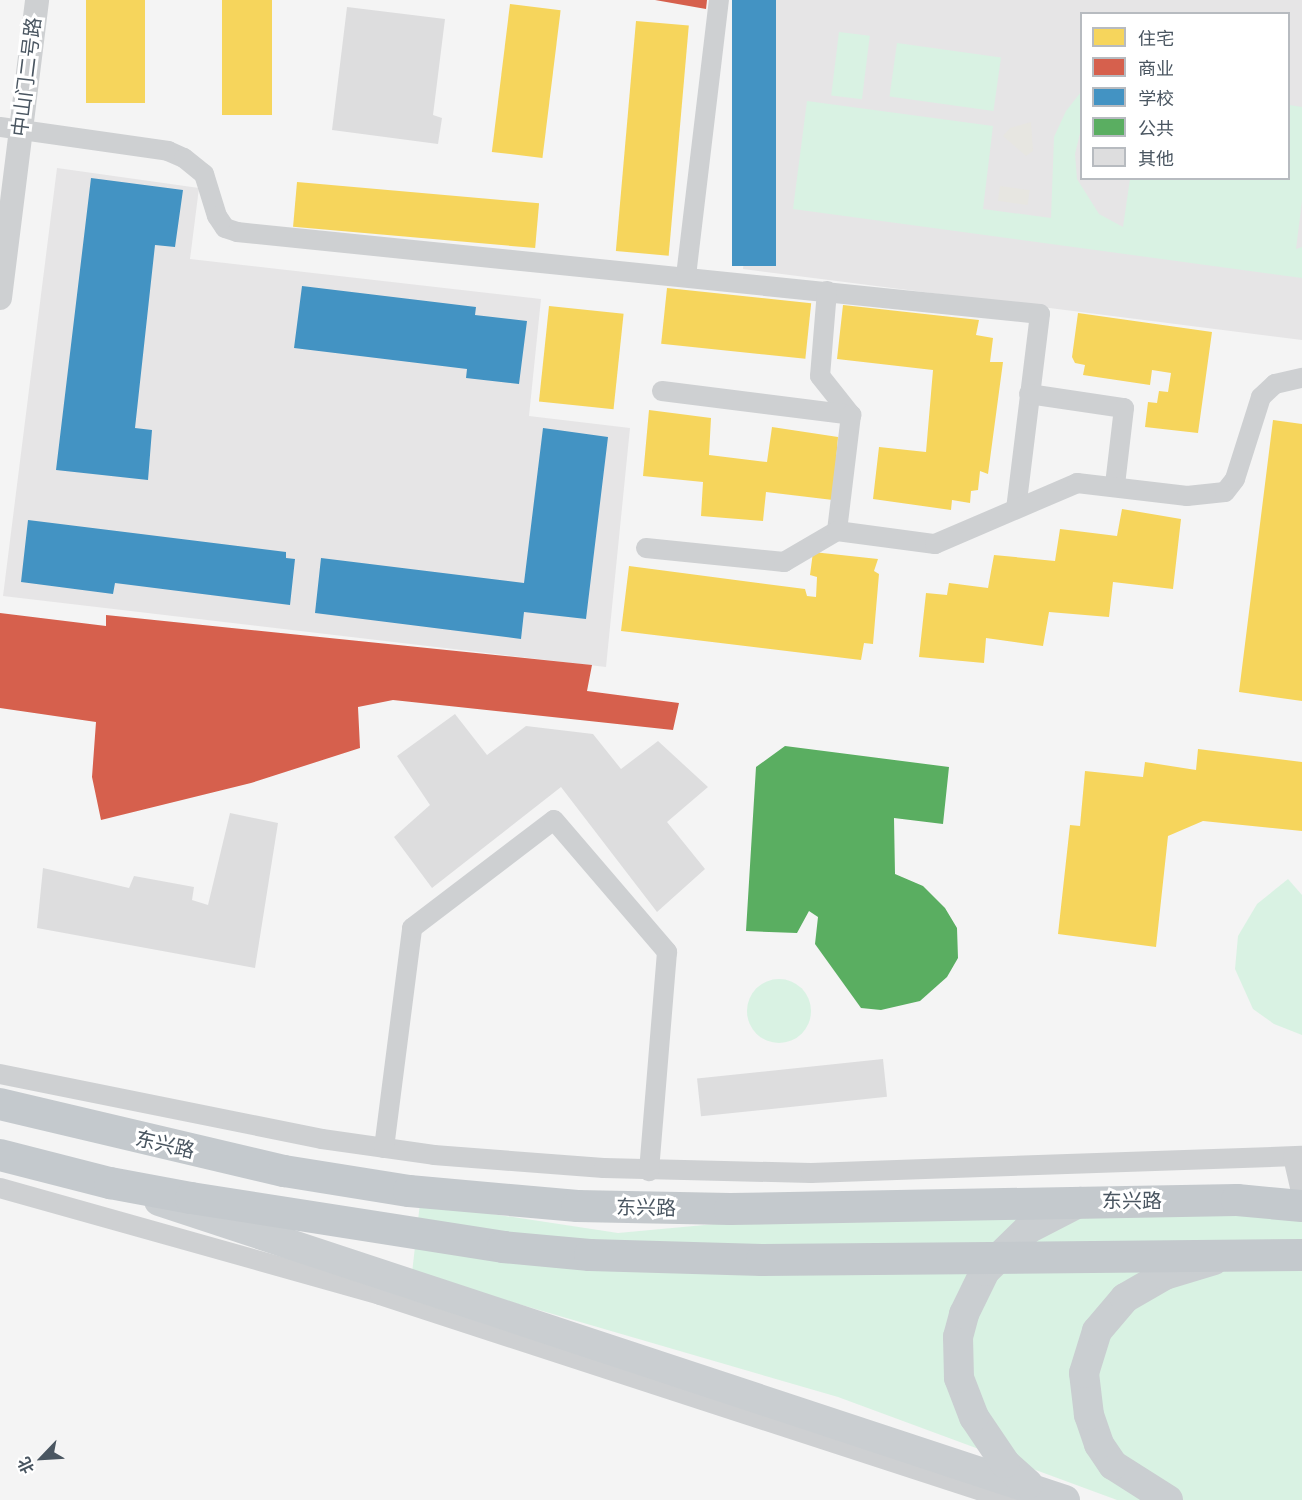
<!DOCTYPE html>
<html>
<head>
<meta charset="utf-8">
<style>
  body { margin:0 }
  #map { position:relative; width:1302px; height:1500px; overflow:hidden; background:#f4f4f4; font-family:Inter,"Noto Sans SC",sans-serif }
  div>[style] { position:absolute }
  .education>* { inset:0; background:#e6e5e6 }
  .green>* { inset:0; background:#d9f2e3; transform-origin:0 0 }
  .round { border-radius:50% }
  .sand>* { inset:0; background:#e7e6e1; transform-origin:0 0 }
  .homes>* { inset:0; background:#f6d55c; transform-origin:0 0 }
  .shops>* { inset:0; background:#d6604d }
  .schools>* { inset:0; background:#4393c3; transform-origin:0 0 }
  .public>* { inset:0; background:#5aae61 }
  .building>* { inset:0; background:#ddddde; transform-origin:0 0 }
  .minor>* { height:20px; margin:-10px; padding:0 10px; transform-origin:10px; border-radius:10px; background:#ced0d2 }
  .tertiary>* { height:24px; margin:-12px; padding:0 12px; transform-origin:12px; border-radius:12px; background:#ced0d2 }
  .primary>* { height:30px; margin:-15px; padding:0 15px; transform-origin:15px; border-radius:15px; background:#caced1 }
  .trunk>* { height:32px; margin:-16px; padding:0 16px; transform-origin:16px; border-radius:16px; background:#c4c9cd }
  span { translate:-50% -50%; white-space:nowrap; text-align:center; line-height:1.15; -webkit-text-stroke:6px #fff; paint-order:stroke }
  .street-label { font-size:20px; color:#4a5661 }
  .legend { position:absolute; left:1080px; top:12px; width:210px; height:168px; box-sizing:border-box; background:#fff; border:2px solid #b7bbc0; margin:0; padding:8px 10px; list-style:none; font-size:18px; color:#4a5661 }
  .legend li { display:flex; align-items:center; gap:12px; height:30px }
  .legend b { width:30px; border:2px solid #b7bbc0 }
  .north { position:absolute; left:12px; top:1428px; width:60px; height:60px; -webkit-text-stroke:4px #fff; paint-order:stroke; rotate:245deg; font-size:16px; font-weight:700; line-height:24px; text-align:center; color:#4a5661 }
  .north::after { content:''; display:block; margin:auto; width:21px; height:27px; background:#4a5661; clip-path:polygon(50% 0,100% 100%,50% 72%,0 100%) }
</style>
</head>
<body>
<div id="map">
  <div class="education">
    <i style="clip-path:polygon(evenodd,776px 0,1302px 0,1302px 340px,743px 269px,776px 0,1082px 14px,1288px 14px,1288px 178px,1082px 178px,1082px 14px)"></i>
    <i style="clip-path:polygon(57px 168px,199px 188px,190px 259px,541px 299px,529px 416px,630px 428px,606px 667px,3px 596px)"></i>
  </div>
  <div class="green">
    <i style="left:839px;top:32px;width:31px;height:64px;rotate:7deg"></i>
    <i style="left:897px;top:43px;width:105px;height:54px;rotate:8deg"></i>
    <i style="clip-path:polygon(1081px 92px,1081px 129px,1075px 154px,1077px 179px,1099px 214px,1123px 227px,1130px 179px,1288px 178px,1289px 105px,1302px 107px,1302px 201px,1296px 249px,1302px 247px,1302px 278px,793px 209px,807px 101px,993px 126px,983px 209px,1051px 218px,1054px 137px,1066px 111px)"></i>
    <i style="clip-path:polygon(1288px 879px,1302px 895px,1302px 1035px,1274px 1024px,1253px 1009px,1235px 969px,1238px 936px,1257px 904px)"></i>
    <i class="round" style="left:747px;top:979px;width:64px;height:64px"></i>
    <i style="clip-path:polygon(1302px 1187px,1302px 1500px,1117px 1500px,838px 1397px,412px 1273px,420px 1203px,618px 1233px,791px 1217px,1233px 1206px)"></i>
  </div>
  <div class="sand">
    <i style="clip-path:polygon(1031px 122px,1033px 151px,1026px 156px,1003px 136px,1010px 128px)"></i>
    <i style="left:1000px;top:186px;width:30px;height:15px;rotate:8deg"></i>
  </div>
  <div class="homes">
    <i style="left:86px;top:0;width:59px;height:103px"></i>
    <i style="left:222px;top:0;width:50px;height:115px"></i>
    <i style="left:510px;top:4px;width:51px;height:149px;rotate:7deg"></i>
    <i style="left:636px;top:21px;width:53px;height:231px;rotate:5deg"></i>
    <i style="left:297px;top:182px;width:243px;height:45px;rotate:5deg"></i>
    <i style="left:667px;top:288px;width:145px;height:56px;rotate:6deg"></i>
    <i style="clip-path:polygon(843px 305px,979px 320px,976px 335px,993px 338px,990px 362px,1003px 362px,988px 474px,980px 471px,978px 490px,971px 491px,970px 503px,952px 500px,951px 510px,873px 499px,879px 447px,926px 452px,933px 370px,837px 359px)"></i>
    <i style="left:549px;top:306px;width:75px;height:96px;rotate:6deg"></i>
    <i style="clip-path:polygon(1078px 313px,1212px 332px,1198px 433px,1145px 427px,1148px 402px,1157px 403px,1159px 391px,1168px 392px,1171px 373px,1152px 370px,1150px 385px,1083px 375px,1085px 365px,1075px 363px,1072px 357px)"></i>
    <i style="clip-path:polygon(649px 410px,711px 418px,709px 455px,767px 462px,772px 427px,838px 437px,833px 500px,766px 492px,763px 521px,701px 516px,703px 482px,643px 476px)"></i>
    <i style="clip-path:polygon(1273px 420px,1302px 424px,1302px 701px,1239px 692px)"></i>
    <i style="clip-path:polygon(1122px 509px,1181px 519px,1173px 589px,1113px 582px,1109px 617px,1049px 612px,1043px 646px,986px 638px,984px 663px,919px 657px,926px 593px,947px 595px,949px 583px,988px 588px,994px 555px,1055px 561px,1060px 529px,1117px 536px)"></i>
    <i style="clip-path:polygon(813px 552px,878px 559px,874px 571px,879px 574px,873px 644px,864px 643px,861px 660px,621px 631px,629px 566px,805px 589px,807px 596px,816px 597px,817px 577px,810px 575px)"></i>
    <i style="clip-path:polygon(1198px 749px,1302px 762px,1302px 831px,1203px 821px,1168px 836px,1156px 947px,1058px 934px,1070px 825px,1080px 826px,1085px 771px,1143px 777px,1145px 762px,1196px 770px)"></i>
  </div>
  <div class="shops">
    <i style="clip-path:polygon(655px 0,707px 0,706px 9px)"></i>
    <i style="clip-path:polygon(0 613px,106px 626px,106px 615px,592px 665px,587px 691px,679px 703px,673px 730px,393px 700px,358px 707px,360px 748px,251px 783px,101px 820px,92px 777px,96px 722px,0 708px)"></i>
  </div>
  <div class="schools">
    <i style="left:732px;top:0;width:44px;height:266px"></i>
    <i style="clip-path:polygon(91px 178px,183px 190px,175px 247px,155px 245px,135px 428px,152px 430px,148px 480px,56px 470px)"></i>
    <i style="clip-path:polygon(302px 286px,476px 307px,475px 315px,527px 321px,519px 384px,466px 378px,467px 369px,294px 348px)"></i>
    <i style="clip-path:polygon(543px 428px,608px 437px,586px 619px,524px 612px,521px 639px,315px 613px,321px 558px,524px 583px)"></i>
    <i style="clip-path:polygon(28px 520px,286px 552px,286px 558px,295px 559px,290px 605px,115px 583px,113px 594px,21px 582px)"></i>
  </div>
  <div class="public">
    <i style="clip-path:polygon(785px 746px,949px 767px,943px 824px,894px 818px,895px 874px,923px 886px,945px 908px,957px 928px,958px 958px,947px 977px,920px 1001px,881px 1010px,861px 1008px,815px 944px,818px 917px,809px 911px,797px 933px,746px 931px,756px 767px)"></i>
  </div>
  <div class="building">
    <i style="clip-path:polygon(347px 7px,445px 19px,433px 115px,442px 118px,438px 144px,332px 130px)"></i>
    <i style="clip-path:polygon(455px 714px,487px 755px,526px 726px,593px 734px,621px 769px,658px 741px,708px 787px,667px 822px,705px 869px,657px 912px,561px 787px,432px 888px,394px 837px,430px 805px,397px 756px)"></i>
    <i style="clip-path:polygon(230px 813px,278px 823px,255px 968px,37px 928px,43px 868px,129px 888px,134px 876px,194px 887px,192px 900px,208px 905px)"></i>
    <i style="left:883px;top:1059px;width:38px;height:187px;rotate:84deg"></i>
  </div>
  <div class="minor">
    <i style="left:0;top:127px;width:170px;rotate:8.1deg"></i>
    <i style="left:168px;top:151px;width:17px;rotate:24deg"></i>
    <i style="left:184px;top:158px;width:26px;rotate:39deg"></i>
    <i style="left:204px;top:174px;width:44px;rotate:72.8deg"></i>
    <i style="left:217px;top:216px;width:14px;rotate:56deg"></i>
    <i style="left:225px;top:228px;width:13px;rotate:18deg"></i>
    <i style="left:237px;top:232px;width:807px;rotate:5.83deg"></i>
    <i style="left:1040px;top:314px;width:196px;rotate:97deg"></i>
    <i style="left:686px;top:276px;width:278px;rotate:-83.2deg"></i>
    <i style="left:827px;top:291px;width:85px;rotate:94.7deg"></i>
    <i style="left:820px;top:376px;width:50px;rotate:51.5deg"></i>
    <i style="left:662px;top:391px;width:191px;rotate:7.2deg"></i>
    <i style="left:851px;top:415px;width:117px;rotate:96.9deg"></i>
    <i style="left:1029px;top:394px;width:96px;rotate:8.4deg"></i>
    <i style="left:1124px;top:408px;width:78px;rotate:96.7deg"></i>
    <i style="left:646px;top:548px;width:139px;rotate:5.8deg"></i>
    <i style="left:784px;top:562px;width:61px;rotate:-30.3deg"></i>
    <i style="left:837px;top:531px;width:99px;rotate:7.6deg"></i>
    <i style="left:935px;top:544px;width:155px;rotate:-23.2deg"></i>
    <i style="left:1077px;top:483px;width:111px;rotate:6.7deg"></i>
    <i style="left:1187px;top:496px;width:38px;rotate:-6deg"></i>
    <i style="left:1225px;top:492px;width:16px;rotate:-52deg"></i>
    <i style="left:1235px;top:479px;width:86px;rotate:-72.4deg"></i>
    <i style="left:1261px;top:397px;width:19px;rotate:-43deg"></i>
    <i style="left:1275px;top:384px;width:28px;rotate:-13deg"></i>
    <i style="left:0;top:1074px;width:328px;rotate:11.4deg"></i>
    <i style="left:322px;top:1139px;width:113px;rotate:8.1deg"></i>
    <i style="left:434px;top:1155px;width:170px;rotate:4.4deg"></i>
    <i style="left:604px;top:1168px;width:207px;rotate:1.4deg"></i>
    <i style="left:811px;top:1173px;width:491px;rotate:-2deg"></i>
    <i style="left:384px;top:1148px;width:222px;rotate:-82.7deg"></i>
    <i style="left:412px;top:928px;width:178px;rotate:-37.3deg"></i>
    <i style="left:554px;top:820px;width:174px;rotate:49.4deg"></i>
    <i style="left:667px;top:952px;width:220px;rotate:94.7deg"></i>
    <i style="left:1293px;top:1157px;width:40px;rotate:77deg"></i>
    <i style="left:0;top:1188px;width:395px;rotate:15.7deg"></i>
    <i style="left:380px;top:1295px;width:662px;rotate:18.05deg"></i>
  </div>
  <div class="tertiary">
    <i style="left:0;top:298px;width:300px;rotate:-82.9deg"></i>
  </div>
  <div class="primary">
    <i style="left:159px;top:1201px;width:954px;rotate:18.26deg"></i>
    <i style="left:1028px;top:1484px;width:31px;rotate:-138deg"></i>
    <i style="left:1005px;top:1463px;width:55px;rotate:-124deg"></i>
    <i style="left:974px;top:1417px;width:42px;rotate:-111deg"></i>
    <i style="left:959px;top:1378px;width:41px;rotate:-91.4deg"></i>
    <i style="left:958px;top:1337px;width:24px;rotate:-75deg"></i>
    <i style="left:964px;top:1314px;width:48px;rotate:-64deg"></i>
    <i style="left:985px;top:1271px;width:60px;rotate:-44.3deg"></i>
    <i style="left:1028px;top:1229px;width:59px;rotate:-27.4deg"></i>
    <i style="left:1168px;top:1500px;width:65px;rotate:-147.5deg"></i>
    <i style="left:1113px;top:1465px;width:25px;rotate:-124deg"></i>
    <i style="left:1099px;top:1444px;width:31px;rotate:-109deg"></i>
    <i style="left:1089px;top:1415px;width:42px;rotate:-96.8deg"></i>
    <i style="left:1084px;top:1373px;width:44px;rotate:-72.8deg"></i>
    <i style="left:1097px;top:1331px;width:43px;rotate:-49.7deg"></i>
    <i style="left:1125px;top:1298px;width:46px;rotate:-29.9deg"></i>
    <i style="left:1165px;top:1275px;width:51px;rotate:-17deg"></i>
  </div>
  <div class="trunk">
    <i style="left:0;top:1104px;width:292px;rotate:13.3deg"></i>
    <i style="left:284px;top:1171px;width:127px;rotate:9.1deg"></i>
    <i style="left:409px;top:1191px;width:169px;rotate:5.1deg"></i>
    <i style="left:577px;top:1206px;width:153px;rotate:1.1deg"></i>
    <i style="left:730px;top:1209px;width:507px;rotate:-1.02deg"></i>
    <i style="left:1237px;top:1200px;width:65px;rotate:5.3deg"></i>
    <i style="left:0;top:1155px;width:114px;rotate:14.3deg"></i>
    <i style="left:110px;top:1183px;width:82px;rotate:10.5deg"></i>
    <i style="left:191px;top:1198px;width:316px;rotate:8.9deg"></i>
    <i style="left:503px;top:1247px;width:87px;rotate:5.3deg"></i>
    <i style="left:590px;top:1255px;width:172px;rotate:1.7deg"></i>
    <i style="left:762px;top:1260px;width:540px;rotate:-0.53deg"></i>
  </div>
  <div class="street-label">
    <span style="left:27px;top:77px;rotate:-83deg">中山门二号路</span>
    <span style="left:165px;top:1145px;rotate:13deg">东兴路</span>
    <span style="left:1132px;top:1201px">东兴路</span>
    <span style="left:646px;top:1208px;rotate:1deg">东兴路</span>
  </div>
  <ul class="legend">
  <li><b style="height:16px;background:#f6d55c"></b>住宅</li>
  <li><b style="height:16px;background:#d6604d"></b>商业</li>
  <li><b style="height:16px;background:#4393c3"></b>学校</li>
  <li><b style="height:16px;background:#5aae61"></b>公共</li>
  <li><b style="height:16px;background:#ddddde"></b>其他</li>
  </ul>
  <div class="north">北</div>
</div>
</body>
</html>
